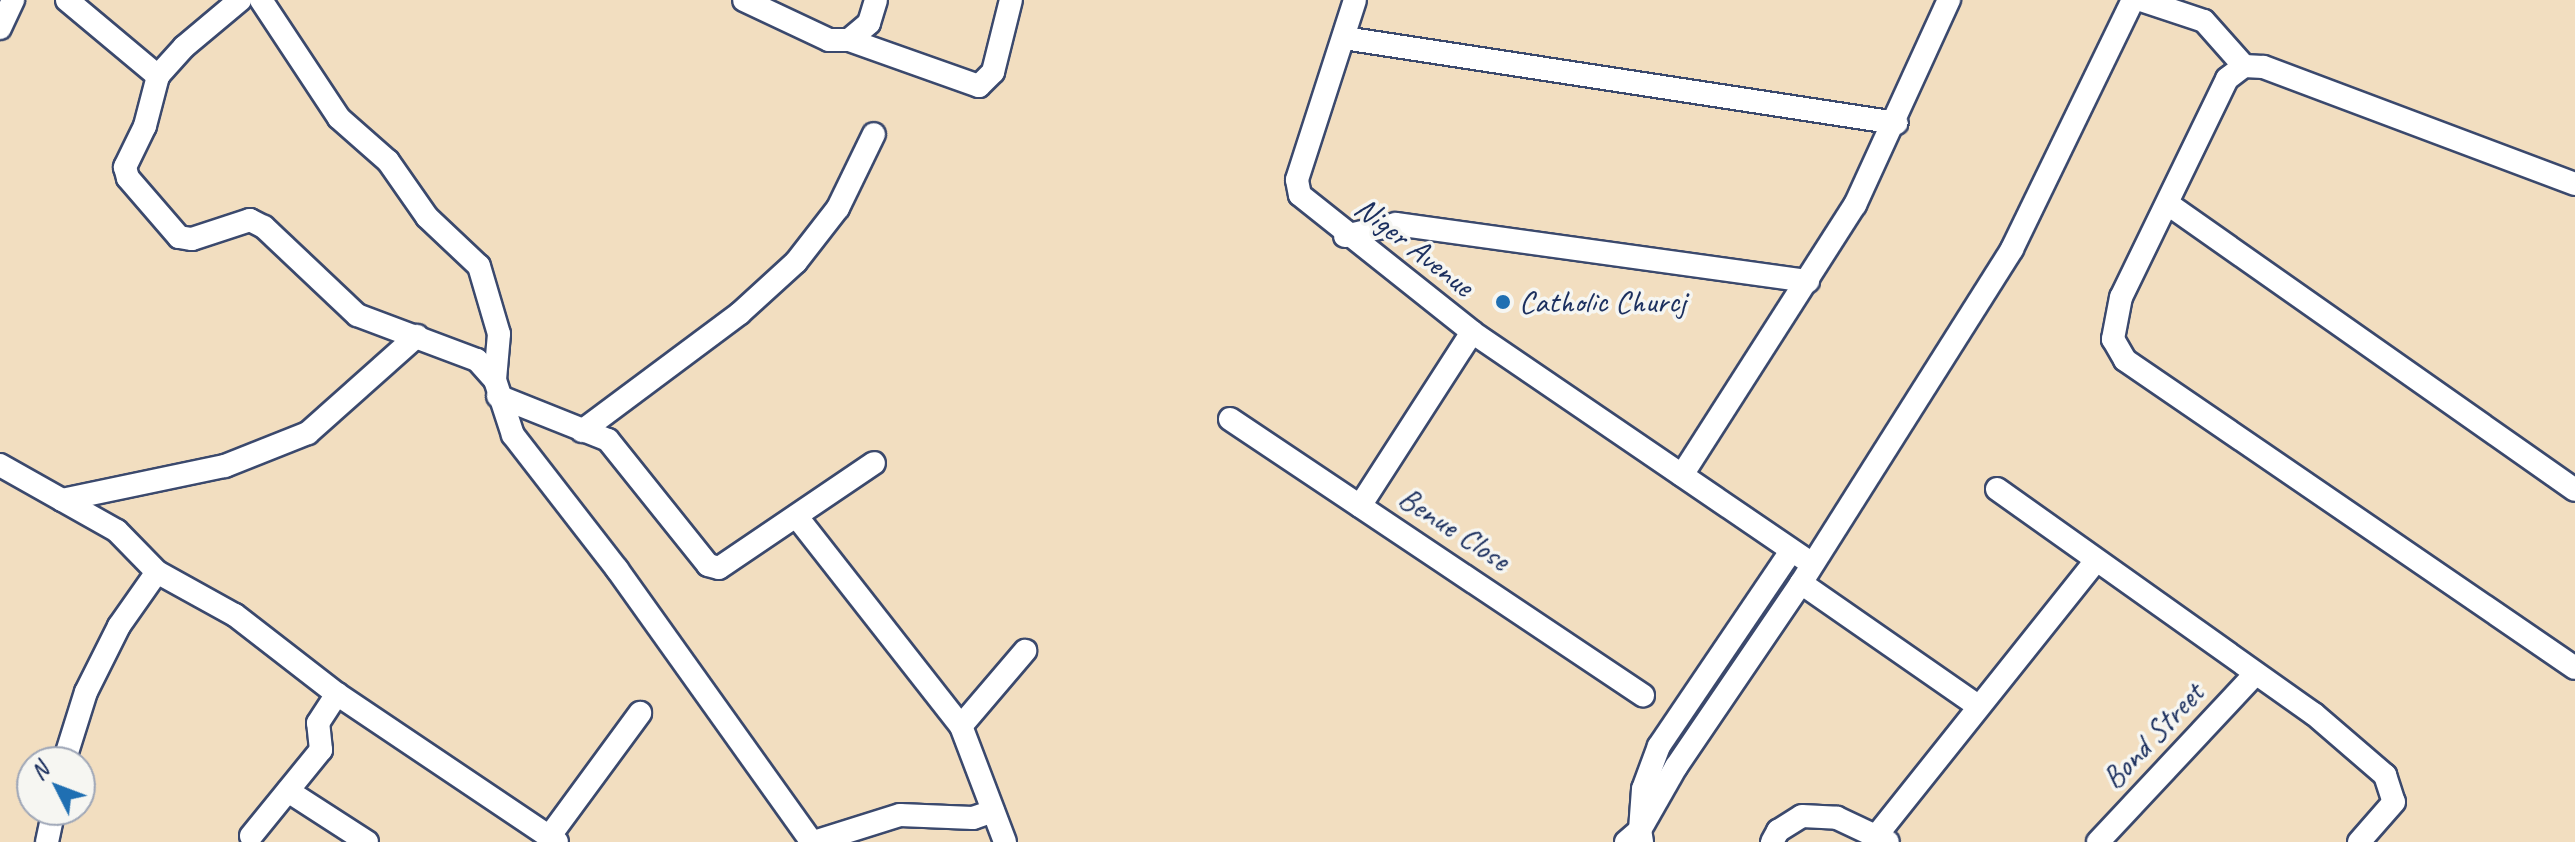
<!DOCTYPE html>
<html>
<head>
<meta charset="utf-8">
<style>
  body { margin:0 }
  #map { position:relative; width:2575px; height:842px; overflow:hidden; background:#f2dec0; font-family:Caveat,sans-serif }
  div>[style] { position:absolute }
  .roads { filter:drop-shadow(2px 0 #3b496d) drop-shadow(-2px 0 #3b496d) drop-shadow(0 2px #3b496d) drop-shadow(0 -2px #3b496d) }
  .minor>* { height:22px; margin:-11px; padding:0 11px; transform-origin:11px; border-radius:11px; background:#fff }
  .dots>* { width:22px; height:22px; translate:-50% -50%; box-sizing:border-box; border:4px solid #f6f6f2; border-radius:50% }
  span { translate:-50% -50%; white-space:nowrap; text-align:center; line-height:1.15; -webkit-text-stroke:7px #f6f6f2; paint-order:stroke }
  .street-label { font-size:32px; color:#1b2f5e }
  .poi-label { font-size:32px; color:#1b2f5e }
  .left { translate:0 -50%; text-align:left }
  .north { position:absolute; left:16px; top:746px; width:80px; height:80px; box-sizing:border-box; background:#f6f6f2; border:2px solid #9ea6b7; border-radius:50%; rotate:312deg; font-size:22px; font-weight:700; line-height:32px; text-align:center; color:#1b2f5e }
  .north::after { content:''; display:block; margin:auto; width:28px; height:36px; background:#1f6fb2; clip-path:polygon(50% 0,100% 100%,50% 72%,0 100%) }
</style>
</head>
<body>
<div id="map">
  <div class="roads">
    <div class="minor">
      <i style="left:67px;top:0;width:119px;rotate:39.9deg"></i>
      <i style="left:240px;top:0;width:73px;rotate:140deg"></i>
      <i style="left:184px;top:47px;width:39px;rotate:132deg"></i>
      <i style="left:158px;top:76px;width:52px;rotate:104.6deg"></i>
      <i style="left:145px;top:126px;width:46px;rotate:116deg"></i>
      <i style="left:125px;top:167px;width:11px;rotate:75deg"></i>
      <i style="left:128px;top:178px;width:78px;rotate:49.2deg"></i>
      <i style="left:179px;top:237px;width:13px;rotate:9deg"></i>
      <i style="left:192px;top:239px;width:61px;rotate:-18.1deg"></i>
      <i style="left:250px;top:220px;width:16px;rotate:27deg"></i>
      <i style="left:264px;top:227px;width:128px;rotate:43.4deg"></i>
      <i style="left:357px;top:315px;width:128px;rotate:20.6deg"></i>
      <i style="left:477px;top:360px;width:27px;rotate:48deg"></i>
      <i style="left:495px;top:380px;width:58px;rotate:71.9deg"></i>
      <i style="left:513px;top:435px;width:170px;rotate:52.2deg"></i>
      <i style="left:617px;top:569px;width:335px;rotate:54.5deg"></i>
      <i style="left:261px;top:0;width:141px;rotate:56.5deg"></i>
      <i style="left:339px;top:118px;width:65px;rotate:41.3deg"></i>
      <i style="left:388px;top:161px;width:68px;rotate:55.1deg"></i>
      <i style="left:427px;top:217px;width:71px;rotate:43.3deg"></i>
      <i style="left:479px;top:266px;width:71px;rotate:73.6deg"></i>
      <i style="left:499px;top:334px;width:46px;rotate:95deg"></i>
      <i style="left:744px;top:0;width:94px;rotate:25.2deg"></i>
      <i style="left:829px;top:40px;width:20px"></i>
      <i style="left:849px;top:40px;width:138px;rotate:19.5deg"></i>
      <i style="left:979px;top:86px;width:20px;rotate:-45deg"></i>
      <i style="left:993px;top:72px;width:74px;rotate:-76deg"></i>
      <i style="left:1355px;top:0;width:189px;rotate:107.9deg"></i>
      <i style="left:1297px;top:180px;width:15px;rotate:79deg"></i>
      <i style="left:1300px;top:195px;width:220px;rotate:38.5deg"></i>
      <i style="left:1472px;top:332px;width:412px;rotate:34.3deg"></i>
      <i style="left:2141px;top:0;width:66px;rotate:18.4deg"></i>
      <i style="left:2204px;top:21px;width:60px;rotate:48.4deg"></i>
      <i style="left:0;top:28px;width:31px;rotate:-65deg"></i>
      <i style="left:1344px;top:38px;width:559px;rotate:8.75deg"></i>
      <i style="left:849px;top:40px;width:26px;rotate:-40deg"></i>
      <i style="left:869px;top:23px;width:24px;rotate:-73deg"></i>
      <i style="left:2575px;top:184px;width:333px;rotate:-159.4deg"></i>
      <i style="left:2263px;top:67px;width:19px;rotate:-177deg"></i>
      <i style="left:2244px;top:66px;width:21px;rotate:143deg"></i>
      <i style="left:2227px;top:79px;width:242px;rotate:115.9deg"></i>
      <i style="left:2121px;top:297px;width:43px;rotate:100.8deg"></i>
      <i style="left:2113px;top:339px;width:24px;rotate:60deg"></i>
      <i style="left:2125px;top:360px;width:545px;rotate:34.39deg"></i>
      <i style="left:2168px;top:204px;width:497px;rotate:35.1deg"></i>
      <i style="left:1345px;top:236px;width:52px;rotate:-13.2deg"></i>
      <i style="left:1396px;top:224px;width:416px;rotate:7.9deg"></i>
      <i style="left:498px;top:396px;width:118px;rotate:21.8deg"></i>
      <i style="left:608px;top:440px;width:160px;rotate:51.3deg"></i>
      <i style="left:708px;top:565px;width:11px;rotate:15deg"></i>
      <i style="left:719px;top:568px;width:187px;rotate:-34.1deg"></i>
      <i style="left:1230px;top:419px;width:497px;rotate:33.8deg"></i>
      <i style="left:582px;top:431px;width:196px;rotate:-36.7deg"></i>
      <i style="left:739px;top:314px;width:77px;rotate:-42.4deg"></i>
      <i style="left:796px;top:262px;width:68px;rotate:-52.1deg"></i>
      <i style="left:838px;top:208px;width:82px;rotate:-64.1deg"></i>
      <i style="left:0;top:465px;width:134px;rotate:29.4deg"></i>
      <i style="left:117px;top:531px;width:57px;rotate:45.7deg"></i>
      <i style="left:157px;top:572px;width:89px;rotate:28.9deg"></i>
      <i style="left:235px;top:615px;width:129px;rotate:37.8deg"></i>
      <i style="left:337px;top:694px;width:265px;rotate:33.9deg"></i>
      <i style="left:1682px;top:475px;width:321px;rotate:-57.4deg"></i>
      <i style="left:1855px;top:205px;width:226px;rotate:-65.4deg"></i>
      <i style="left:1997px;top:489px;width:389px;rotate:35.4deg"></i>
      <i style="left:2314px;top:714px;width:94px;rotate:40.7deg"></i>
      <i style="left:2385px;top:775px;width:28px;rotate:72deg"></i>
      <i style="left:2394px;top:802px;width:53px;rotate:131.2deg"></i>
      <i style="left:62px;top:500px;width:167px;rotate:-11.8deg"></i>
      <i style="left:225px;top:466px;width:89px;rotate:-21.7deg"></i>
      <i style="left:308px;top:433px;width:146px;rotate:-41.7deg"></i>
      <i style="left:1360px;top:506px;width:207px;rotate:-57.2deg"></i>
      <i style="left:797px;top:517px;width:266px;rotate:51.9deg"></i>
      <i style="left:961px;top:726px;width:124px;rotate:69.2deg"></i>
      <i style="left:1801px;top:583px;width:216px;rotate:34.8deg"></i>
      <i style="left:961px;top:726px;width:99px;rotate:-49.5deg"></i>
      <i style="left:64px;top:762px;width:73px;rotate:-72.6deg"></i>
      <i style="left:86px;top:692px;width:74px;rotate:-63.4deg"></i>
      <i style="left:119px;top:626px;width:66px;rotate:-54.9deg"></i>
      <i style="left:288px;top:791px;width:94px;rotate:32.8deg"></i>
      <i style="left:1877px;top:835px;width:351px;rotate:-51.4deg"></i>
      <i style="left:251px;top:836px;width:111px;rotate:-50.9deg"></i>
      <i style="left:321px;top:750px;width:27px;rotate:-96deg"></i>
      <i style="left:318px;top:723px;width:35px;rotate:-57deg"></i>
      <i style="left:549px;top:837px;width:154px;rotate:-53.7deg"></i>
      <i style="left:47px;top:842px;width:33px;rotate:-78deg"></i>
      <i style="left:814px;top:842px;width:90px;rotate:-17.4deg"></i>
      <i style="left:900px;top:815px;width:73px;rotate:2.4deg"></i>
      <i style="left:973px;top:818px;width:21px;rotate:-19deg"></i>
      <i style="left:1626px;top:842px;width:18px;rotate:-41deg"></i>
      <i style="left:1640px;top:830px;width:41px;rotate:-85.8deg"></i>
      <i style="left:1643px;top:789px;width:46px;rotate:-69.6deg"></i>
      <i style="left:1659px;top:746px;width:235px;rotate:-55.9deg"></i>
      <i style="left:1642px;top:842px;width:12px;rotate:-99deg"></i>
      <i style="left:1640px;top:830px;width:73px;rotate:-60.3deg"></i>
      <i style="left:1676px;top:767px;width:222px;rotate:-55.8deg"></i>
      <i style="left:1801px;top:583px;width:395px;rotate:-57.7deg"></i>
      <i style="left:2012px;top:249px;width:277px;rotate:-64.1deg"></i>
      <i style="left:1772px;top:842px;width:13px;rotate:-61deg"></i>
      <i style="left:1778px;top:831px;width:28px;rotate:-32deg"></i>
      <i style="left:1802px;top:816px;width:35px;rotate:3deg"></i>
      <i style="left:1837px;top:818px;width:56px;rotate:25.2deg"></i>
      <i style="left:2098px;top:842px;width:230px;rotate:-46.9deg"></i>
    </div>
  </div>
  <div class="dots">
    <i style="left:1503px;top:302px;background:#1f6fb2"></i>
  </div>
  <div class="street-label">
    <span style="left:1414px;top:247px;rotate:38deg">Niger Avenue</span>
    <span style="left:1454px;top:529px;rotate:33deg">Benue Close</span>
    <span style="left:2153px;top:736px;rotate:-47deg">Bond Street</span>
  </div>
  <div class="poi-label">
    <span class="left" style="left:1519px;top:302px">Catholic Churcj</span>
  </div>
  <div class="north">N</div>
</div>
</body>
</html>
